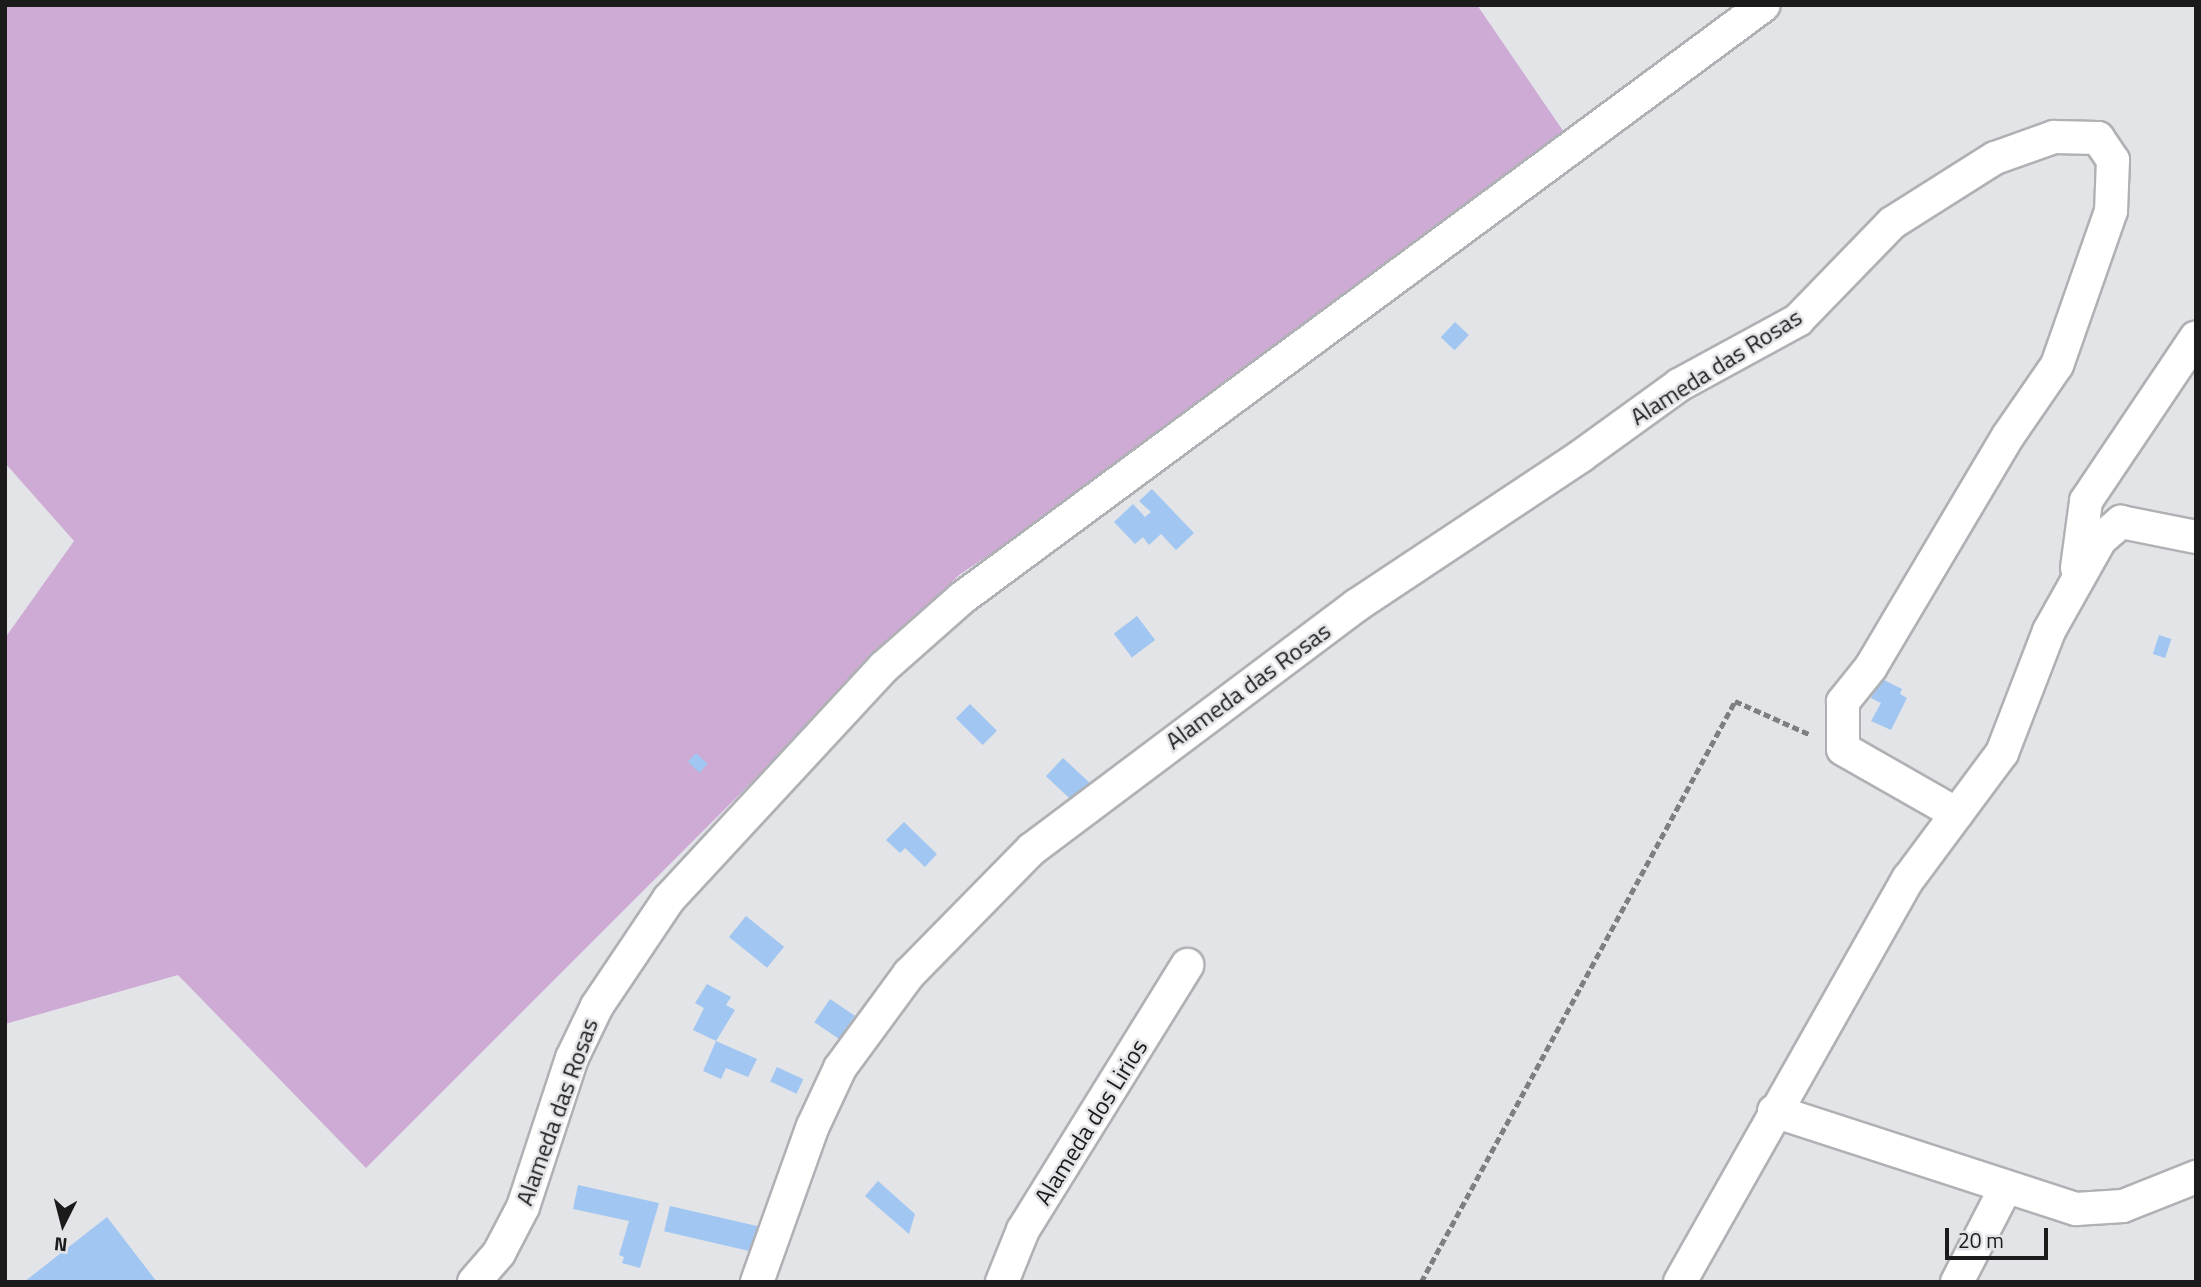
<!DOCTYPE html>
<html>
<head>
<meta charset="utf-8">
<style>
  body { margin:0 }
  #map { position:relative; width:2201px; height:1287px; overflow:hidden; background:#e3e4e7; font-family:"Titillium Web",sans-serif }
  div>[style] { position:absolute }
  .green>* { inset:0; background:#cdabd5 }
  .building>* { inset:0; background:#a0c6f1; transform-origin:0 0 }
  .path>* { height:4.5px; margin-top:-2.25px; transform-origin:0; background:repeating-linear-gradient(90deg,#7e7f81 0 7px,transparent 0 10.5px) }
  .roads { filter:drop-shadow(2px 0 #b0b1b4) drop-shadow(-2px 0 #b0b1b4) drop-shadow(0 2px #b0b1b4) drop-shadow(0 -2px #b0b1b4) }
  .minor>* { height:32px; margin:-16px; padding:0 16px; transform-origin:16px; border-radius:16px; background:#fff }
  span { translate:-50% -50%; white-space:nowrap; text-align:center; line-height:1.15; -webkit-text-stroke:5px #e3e4e7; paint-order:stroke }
  .street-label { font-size:24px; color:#1b1b1c }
  .frame { position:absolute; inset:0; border:7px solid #1b1b1c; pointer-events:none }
  .north { position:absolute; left:28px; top:1189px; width:70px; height:70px; -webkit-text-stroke:5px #e3e4e7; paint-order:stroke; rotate:186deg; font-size:19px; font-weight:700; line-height:28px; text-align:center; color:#1b1b1c }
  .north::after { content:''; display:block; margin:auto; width:24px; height:32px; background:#1b1b1c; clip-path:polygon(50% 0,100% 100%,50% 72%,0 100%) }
  .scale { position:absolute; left:1945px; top:1228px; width:103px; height:32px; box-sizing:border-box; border:4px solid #1b1b1c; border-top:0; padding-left:9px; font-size:21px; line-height:24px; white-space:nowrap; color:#1b1b1c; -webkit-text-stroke:5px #e3e4e7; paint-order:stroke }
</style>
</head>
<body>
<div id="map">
  <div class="green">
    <i style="clip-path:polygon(5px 5px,1477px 5px,1581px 157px,959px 575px,366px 1168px,178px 975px,5px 1024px,5px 638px,74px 541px,5px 463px)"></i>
  </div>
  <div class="building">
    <i style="left:1455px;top:322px;width:19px;height:21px;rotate:43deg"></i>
    <i style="clip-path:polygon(1152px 489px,1194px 533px,1176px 550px,1161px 534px,1149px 545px,1143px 537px,1135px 544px,1114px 522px,1133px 504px,1145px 517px,1151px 512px,1139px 501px)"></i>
    <i style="left:1137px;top:616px;width:30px;height:29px;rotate:53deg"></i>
    <i style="left:2159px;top:635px;width:13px;height:20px;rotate:18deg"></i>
    <i style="clip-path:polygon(1880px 678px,1902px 689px,1900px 694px,1907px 698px,1891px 730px,1871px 721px,1881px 703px,1871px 698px)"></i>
    <i style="left:970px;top:704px;width:38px;height:20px;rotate:45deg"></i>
    <i style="left:696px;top:753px;width:16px;height:12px;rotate:43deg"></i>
    <i style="left:1063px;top:758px;width:40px;height:25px;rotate:43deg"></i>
    <i style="clip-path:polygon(904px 822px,937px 854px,925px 867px,905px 848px,900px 853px,886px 840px)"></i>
    <i style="left:746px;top:916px;width:49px;height:27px;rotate:39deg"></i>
    <i style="clip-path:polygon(707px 984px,731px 997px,726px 1005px,735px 1010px,716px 1041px,693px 1030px,704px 1008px,695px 1003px)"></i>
    <i style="left:830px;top:999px;width:30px;height:28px;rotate:34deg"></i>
    <i style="clip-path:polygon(716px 1041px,757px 1059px,748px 1077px,726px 1068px,721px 1079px,703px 1071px)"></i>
    <i style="left:777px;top:1067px;width:29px;height:16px;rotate:25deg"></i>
    <i style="clip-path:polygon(878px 1181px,915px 1214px,909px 1234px,865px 1196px)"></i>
    <i style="clip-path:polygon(578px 1185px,659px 1203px,640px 1268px,622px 1263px,624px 1257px,619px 1255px,629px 1221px,573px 1209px)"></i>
    <i style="left:670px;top:1206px;width:96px;height:26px;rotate:13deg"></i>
    <i style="clip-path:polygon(107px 1217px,157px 1282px,24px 1282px)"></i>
  </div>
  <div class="path">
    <i style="left:1421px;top:1282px;width:660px;rotate:-61.61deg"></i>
    <i style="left:1735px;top:701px;width:81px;rotate:24deg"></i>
  </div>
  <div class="roads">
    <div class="minor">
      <i style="left:2077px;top:568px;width:68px;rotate:-82.3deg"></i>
      <i style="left:2086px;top:501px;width:197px;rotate:-56.1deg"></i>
      <i style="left:1774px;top:1111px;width:318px;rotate:18deg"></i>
      <i style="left:2076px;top:1209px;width:47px;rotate:-3.7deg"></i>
      <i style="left:2123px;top:1206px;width:79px;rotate:-21.7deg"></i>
      <i style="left:474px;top:1282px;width:38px;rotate:-49deg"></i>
      <i style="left:499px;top:1253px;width:52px;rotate:-62.4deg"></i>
      <i style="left:523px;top:1207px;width:157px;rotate:-71.8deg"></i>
      <i style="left:572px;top:1058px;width:58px;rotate:-64.3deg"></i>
      <i style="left:597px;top:1006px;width:129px;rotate:-56.1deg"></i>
      <i style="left:669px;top:899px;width:316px;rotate:-47.2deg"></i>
      <i style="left:884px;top:667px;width:104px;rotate:-41.5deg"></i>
      <i style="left:962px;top:598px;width:997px;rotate:-36.48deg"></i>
      <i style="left:757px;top:1282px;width:166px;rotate:-70.3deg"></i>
      <i style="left:813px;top:1126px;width:64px;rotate:-65deg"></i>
      <i style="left:840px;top:1068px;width:117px;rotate:-53.7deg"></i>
      <i style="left:909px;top:974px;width:175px;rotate:-45.5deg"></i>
      <i style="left:1032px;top:849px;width:406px;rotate:-36.9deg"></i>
      <i style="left:1357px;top:605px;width:269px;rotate:-33.6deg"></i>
      <i style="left:1581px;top:456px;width:121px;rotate:-35.9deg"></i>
      <i style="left:1679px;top:385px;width:136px;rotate:-28.6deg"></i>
      <i style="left:1798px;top:320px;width:135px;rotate:-45.9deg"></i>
      <i style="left:1892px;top:223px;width:122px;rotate:-32.3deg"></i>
      <i style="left:1995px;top:158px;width:63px;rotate:-19.6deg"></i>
      <i style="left:2054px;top:137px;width:44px;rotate:1.3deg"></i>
      <i style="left:2098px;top:138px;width:27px;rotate:56deg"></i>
      <i style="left:2113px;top:160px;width:51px;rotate:92.2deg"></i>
      <i style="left:2111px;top:211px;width:163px;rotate:109.3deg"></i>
      <i style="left:2057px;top:365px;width:86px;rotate:124.6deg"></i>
      <i style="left:2008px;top:436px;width:269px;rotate:120.7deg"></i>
      <i style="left:1871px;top:667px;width:45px;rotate:128.7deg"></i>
      <i style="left:1843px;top:702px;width:47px;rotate:90deg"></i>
      <i style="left:1843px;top:749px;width:131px;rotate:29.7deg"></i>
      <i style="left:1002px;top:1282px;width:56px;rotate:-68deg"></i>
      <i style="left:1023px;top:1230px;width:312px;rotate:-58.2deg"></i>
      <i style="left:1680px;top:1282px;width:464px;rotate:-60.5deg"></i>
      <i style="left:1909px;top:878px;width:156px;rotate:-53.4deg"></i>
      <i style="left:2002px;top:753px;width:131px;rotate:-68.9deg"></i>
      <i style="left:2049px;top:631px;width:104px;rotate:-60.7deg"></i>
      <i style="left:2100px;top:540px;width:28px;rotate:-41deg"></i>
      <i style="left:2121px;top:522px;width:76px;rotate:11.3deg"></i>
      <i style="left:1957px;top:1282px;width:107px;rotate:-62.7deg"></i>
    </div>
  </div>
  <div class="street-label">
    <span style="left:1716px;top:367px;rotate:-32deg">Alameda das Rosas</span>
    <span style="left:1248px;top:686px;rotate:-36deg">Alameda das Rosas</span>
    <span style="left:557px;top:1112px;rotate:-70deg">Alameda das Rosas</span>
    <span style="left:1091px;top:1122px;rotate:-58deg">Alameda dos Lirios</span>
  </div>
  <div class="frame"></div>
  <div class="north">N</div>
  <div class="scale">20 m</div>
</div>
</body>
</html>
